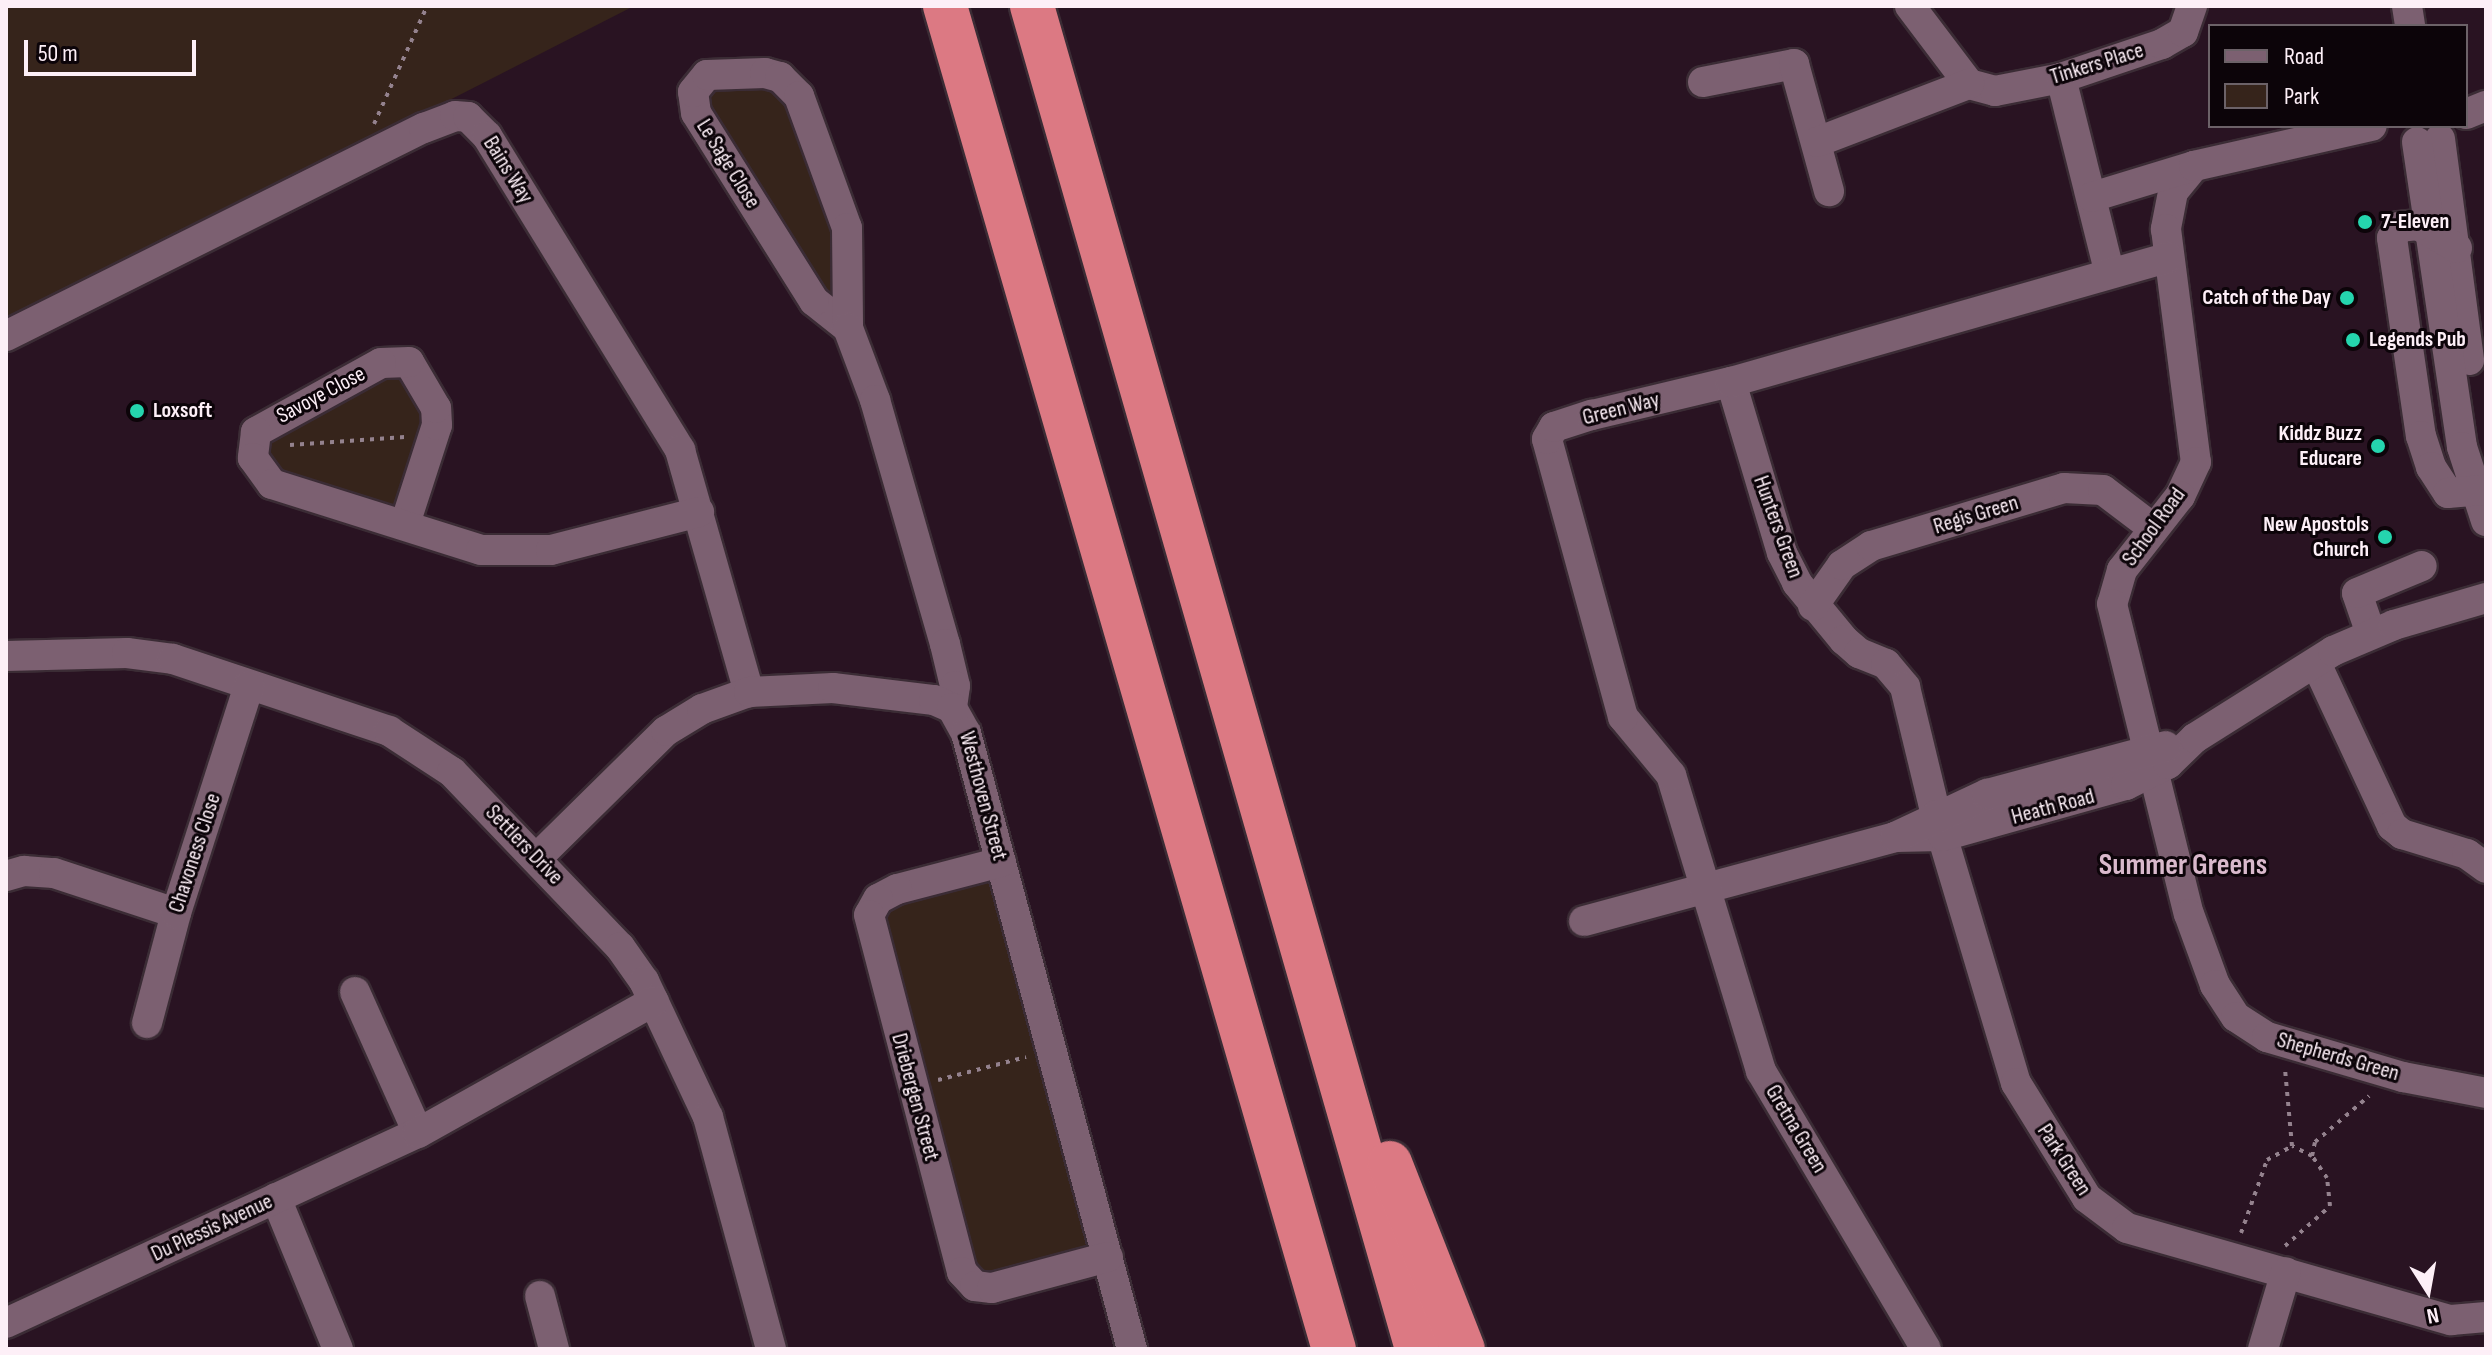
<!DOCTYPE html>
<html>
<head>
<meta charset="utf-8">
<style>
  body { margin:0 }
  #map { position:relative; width:2492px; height:1355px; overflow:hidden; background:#291322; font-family:"Sofia Sans Condensed",sans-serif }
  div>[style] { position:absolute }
  .green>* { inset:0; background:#36241b }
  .path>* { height:4px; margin-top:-2px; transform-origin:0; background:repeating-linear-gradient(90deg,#94828e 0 4px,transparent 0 10px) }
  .roads { filter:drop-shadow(2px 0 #3b2c35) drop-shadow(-2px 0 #3b2c35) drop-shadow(0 2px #3b2c35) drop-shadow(0 -2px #3b2c35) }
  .minor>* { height:30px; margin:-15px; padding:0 15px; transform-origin:15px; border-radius:15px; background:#7c6071 }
  .highway>* { height:44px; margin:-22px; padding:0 22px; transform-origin:22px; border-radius:22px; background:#dc7983 }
  .dots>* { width:22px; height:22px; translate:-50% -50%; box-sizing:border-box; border:4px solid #0c0409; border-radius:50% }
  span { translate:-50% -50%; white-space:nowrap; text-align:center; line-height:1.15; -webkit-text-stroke:6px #0c0409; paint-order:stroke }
  .street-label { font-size:22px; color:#fdeff7 }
  .poi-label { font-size:22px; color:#fdeff7; font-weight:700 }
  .left { translate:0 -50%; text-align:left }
  .right { translate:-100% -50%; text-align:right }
  .district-label { font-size:30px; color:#d9b9cc; font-weight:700 }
  .frame { position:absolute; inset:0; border:8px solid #fdeff7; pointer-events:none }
  .legend { position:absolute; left:2208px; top:24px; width:260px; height:104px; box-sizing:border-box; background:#0c0409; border:2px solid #6c6268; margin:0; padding:10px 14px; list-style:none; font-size:24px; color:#fdeff7 }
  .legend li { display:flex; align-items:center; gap:16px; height:40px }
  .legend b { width:40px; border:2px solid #6c6268 }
  .north { position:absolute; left:2388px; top:1251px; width:80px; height:80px; -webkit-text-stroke:6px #0c0409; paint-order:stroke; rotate:169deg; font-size:22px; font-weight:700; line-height:32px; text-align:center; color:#fdeff7 }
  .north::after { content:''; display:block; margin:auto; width:28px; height:36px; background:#fdeff7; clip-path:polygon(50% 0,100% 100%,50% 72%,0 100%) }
  .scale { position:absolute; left:24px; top:40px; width:172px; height:36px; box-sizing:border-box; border:4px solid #fdeff7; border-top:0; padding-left:10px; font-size:24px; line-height:28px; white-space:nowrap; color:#fdeff7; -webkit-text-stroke:6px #0c0409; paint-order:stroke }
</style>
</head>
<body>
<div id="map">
  <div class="green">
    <i style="clip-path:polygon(6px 6px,634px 6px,6px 326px)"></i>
    <i style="clip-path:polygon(710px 86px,783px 88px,837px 223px,835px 292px,825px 295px,707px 115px)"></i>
    <i style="clip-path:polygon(395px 370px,429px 410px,397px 512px,271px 474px,263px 439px)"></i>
    <i style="clip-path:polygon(983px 879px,996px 888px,1091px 1240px,1087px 1248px,995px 1277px,974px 1269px,880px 916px,890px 902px)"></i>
  </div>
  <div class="path">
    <i style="left:374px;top:124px;width:129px;rotate:-65.8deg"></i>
    <i style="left:290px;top:445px;width:115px;rotate:-4deg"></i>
    <i style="left:938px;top:1080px;width:91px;rotate:-14.6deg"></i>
    <i style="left:2312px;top:1156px;width:14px;rotate:-78deg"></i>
    <i style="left:2315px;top:1142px;width:71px;rotate:-40.4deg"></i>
    <i style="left:2241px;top:1233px;width:77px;rotate:-70.4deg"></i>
    <i style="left:2267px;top:1160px;width:29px;rotate:-29deg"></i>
    <i style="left:2285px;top:1246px;width:60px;rotate:-41.6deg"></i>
    <i style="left:2330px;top:1206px;width:28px;rotate:-96deg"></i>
    <i style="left:2327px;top:1178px;width:27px;rotate:-124deg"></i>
    <i style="left:2312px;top:1156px;width:22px;rotate:-153deg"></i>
    <i style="left:2292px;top:1146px;width:77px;rotate:-95.2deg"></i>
  </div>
  <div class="roads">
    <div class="minor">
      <i style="left:1910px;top:6px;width:98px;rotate:52.9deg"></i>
      <i style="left:1969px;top:84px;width:27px;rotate:15deg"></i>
      <i style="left:1995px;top:91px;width:67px;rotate:-11.1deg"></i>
      <i style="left:2061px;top:78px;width:107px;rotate:-18.6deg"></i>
      <i style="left:2162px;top:44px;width:24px;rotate:-30deg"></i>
      <i style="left:2183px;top:32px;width:28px;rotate:-71deg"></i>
      <i style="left:2407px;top:6px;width:20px;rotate:81deg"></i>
      <i style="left:2061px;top:78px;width:199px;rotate:76deg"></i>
      <i style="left:1703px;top:82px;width:93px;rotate:-11.2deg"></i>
      <i style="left:1794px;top:64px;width:132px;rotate:74.6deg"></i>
      <i style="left:2466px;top:114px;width:22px;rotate:-22deg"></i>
      <i style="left:2440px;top:139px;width:223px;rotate:82.5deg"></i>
      <i style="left:1817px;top:142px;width:163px;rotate:-20.9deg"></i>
      <i style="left:2417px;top:142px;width:308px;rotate:81.6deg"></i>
      <i style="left:2462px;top:447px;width:78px;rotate:72deg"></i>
      <i style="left:2194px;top:166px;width:33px;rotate:129deg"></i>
      <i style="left:2173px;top:192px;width:38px;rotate:101deg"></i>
      <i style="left:2166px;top:229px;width:235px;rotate:82.7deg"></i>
      <i style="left:2196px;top:462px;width:38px;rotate:115deg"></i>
      <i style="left:2180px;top:496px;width:94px;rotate:128.1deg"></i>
      <i style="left:2122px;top:570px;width:35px;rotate:106deg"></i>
      <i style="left:2112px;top:604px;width:319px;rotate:76.1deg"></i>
      <i style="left:2189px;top:914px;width:76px;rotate:69.9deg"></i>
      <i style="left:2215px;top:985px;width:38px;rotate:57deg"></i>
      <i style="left:2236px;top:1017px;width:37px;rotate:33deg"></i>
      <i style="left:2267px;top:1037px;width:142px;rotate:16.4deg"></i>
      <i style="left:2403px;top:1077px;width:85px;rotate:10.9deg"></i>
      <i style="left:2092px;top:197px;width:107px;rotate:-16.9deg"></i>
      <i style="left:2194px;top:166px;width:182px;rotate:-12.7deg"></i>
      <i style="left:2457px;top:248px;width:45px;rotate:-149.5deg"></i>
      <i style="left:2418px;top:225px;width:19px;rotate:174deg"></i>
      <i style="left:2399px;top:227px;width:13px;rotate:122deg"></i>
      <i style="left:2392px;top:238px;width:200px;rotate:81.7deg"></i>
      <i style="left:2421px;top:436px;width:33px;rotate:72deg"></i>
      <i style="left:2431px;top:467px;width:31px;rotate:57deg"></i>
      <i style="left:2448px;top:493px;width:38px;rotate:-5deg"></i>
      <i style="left:848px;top:328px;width:43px;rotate:-141.5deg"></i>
      <i style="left:814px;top:301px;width:222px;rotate:-122.1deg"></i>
      <i style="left:696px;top:113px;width:21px;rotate:-98deg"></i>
      <i style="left:693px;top:92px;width:22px;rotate:-51deg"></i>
      <i style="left:707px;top:75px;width:58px;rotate:-2deg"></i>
      <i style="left:765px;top:73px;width:16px;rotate:15deg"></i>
      <i style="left:780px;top:77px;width:27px;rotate:45deg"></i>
      <i style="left:799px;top:96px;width:140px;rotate:70deg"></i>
      <i style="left:847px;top:228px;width:100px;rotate:89.4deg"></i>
      <i style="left:848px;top:328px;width:77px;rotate:69.4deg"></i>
      <i style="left:875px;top:400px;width:254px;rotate:74deg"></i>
      <i style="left:945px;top:644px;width:43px;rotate:76.6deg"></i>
      <i style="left:955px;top:686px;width:22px;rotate:98deg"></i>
      <i style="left:6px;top:336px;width:467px;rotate:-26.5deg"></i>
      <i style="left:424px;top:128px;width:33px;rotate:-21deg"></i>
      <i style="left:455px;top:116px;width:13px;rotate:4deg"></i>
      <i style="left:468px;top:117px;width:27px;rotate:45deg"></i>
      <i style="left:487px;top:136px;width:369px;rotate:58.4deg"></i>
      <i style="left:680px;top:450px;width:252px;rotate:74.1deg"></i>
      <i style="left:1731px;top:382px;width:178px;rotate:73.4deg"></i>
      <i style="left:1782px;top:553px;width:34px;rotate:63deg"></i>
      <i style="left:1797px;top:583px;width:74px;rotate:50.5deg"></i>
      <i style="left:1844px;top:640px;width:20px;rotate:41deg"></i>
      <i style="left:1859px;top:653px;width:29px;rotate:22deg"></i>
      <i style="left:1886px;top:664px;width:30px;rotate:50deg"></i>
      <i style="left:1905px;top:687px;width:132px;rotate:76.4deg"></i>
      <i style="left:1936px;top:815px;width:280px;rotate:73.4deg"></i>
      <i style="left:2016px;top:1083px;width:135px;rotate:58.3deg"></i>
      <i style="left:2087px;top:1198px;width:50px;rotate:36.9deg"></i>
      <i style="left:2127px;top:1228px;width:337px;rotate:15.9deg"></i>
      <i style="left:2451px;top:1320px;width:35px;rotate:-5deg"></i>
      <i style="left:405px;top:524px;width:104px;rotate:-72.1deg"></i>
      <i style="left:437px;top:425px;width:17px;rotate:-93deg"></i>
      <i style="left:436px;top:408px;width:53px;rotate:-120.4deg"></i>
      <i style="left:409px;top:362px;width:28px;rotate:178deg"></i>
      <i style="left:381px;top:363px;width:143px;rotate:151.1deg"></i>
      <i style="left:256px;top:432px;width:26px;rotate:97deg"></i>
      <i style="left:253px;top:458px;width:32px;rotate:54deg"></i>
      <i style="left:272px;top:484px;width:219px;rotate:17.5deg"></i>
      <i style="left:481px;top:550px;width:70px"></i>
      <i style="left:551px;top:550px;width:153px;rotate:-14.4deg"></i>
      <i style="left:1813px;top:606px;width:50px;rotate:-54.7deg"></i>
      <i style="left:1842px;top:565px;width:35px;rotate:-33deg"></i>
      <i style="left:1871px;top:546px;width:202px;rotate:-16.7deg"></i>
      <i style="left:2064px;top:488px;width:39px;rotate:3deg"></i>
      <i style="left:2103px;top:490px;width:63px;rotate:37.2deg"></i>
      <i style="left:2371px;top:634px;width:43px;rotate:-108.9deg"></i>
      <i style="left:2357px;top:593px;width:70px;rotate:-22.6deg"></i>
      <i style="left:6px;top:656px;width:121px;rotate:-1.4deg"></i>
      <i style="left:127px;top:653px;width:46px;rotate:7.4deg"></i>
      <i style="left:173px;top:659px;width:228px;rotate:18.4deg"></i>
      <i style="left:389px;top:731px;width:75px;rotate:33.1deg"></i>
      <i style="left:452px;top:772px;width:243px;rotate:46.2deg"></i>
      <i style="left:620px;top:947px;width:42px;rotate:54.8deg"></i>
      <i style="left:644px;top:981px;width:150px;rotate:64.8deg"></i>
      <i style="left:708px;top:1117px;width:240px;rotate:74.8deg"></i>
      <i style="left:2316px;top:663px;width:180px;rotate:65deg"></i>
      <i style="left:2392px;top:826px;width:13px;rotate:39deg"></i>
      <i style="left:2402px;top:834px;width:68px;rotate:17.1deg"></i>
      <i style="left:2467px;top:854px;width:24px;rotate:36deg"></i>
      <i style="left:1895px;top:837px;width:48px;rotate:-1.2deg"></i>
      <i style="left:1943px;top:836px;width:190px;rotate:-15.6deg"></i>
      <i style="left:2126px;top:785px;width:47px;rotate:-26.6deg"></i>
      <i style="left:2168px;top:764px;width:37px;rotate:-44deg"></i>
      <i style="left:2195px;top:738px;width:163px;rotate:-32.2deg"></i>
      <i style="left:2333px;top:651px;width:66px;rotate:-23.1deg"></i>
      <i style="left:2394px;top:625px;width:96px;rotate:-16.4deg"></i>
      <i style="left:537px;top:858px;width:181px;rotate:-44.6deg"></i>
      <i style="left:666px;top:731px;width:42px;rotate:-31.4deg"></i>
      <i style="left:702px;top:709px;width:50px;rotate:-19.9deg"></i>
      <i style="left:749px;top:692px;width:84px;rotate:-2.7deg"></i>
      <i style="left:833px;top:688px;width:102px;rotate:6.8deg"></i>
      <i style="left:934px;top:700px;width:20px;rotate:24deg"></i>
      <i style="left:952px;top:708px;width:29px;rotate:61deg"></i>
      <i style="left:966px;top:733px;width:638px;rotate:74.92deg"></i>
      <i style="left:1001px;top:862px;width:107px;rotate:165.4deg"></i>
      <i style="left:897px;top:889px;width:21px;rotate:152deg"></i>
      <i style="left:878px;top:899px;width:18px;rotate:119deg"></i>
      <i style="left:869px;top:915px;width:369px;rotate:75.4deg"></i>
      <i style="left:962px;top:1272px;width:19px;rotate:47deg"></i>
      <i style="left:975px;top:1286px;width:17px;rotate:7deg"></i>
      <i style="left:992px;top:1288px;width:120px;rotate:-15deg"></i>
      <i style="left:6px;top:876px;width:19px;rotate:-16deg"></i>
      <i style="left:24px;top:871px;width:30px;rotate:4deg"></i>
      <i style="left:54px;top:873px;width:128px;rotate:18.2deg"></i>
      <i style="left:1584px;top:921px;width:322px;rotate:-15.1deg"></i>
      <i style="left:1895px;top:837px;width:102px;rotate:-25.1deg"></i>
      <i style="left:1987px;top:794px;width:185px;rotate:-15deg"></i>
      <i style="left:355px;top:992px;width:154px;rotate:65.9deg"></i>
      <i style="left:147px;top:1023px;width:114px;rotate:-75.2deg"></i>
      <i style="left:176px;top:913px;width:239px;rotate:-72.2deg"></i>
      <i style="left:276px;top:1198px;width:163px;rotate:67.7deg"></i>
      <i style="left:540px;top:1296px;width:55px;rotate:75.2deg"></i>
      <i style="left:6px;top:1323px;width:454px;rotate:-24.8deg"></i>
      <i style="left:418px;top:1133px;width:270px;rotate:-29.2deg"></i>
      <i style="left:1926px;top:1349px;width:323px;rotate:-120.7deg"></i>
      <i style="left:1761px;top:1071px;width:309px;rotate:-106.9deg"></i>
      <i style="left:1671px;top:775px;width:75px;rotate:-129.6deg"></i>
      <i style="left:1623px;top:717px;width:288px;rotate:-105.3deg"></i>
      <i style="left:1547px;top:439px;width:14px;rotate:-60deg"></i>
      <i style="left:1554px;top:427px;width:40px;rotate:-18deg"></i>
      <i style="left:1592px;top:415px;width:143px;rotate:-13.4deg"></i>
      <i style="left:1731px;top:382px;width:455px;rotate:-15.9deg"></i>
      <i style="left:2263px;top:1349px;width:80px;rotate:-73.4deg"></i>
    </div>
    <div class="highway">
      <i style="left:945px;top:6px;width:1398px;rotate:73.85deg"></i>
      <i style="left:1032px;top:6px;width:1397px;rotate:74deg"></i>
      <i style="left:1390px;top:1163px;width:200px;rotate:68.6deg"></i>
    </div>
  </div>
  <div class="dots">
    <i style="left:2365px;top:222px;background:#25d5ae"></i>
    <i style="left:2347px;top:298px;background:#25d5ae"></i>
    <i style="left:2353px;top:340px;background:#25d5ae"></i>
    <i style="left:137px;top:411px;background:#25d5ae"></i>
    <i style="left:2378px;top:446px;background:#25d5ae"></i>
    <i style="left:2385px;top:537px;background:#25d5ae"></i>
  </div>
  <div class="street-label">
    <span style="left:2097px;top:64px;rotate:-17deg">Tinkers Place</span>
    <span style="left:728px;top:164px;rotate:58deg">Le Sage Close</span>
    <span style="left:508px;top:170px;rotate:58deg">Bains Way</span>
    <span style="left:321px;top:395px;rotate:-28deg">Savoye Close</span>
    <span style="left:1621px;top:409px;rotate:-14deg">Green Way</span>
    <span style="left:1976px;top:515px;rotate:-17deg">Regis Green</span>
    <span style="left:1778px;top:527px;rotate:70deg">Hunters Green</span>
    <span style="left:2154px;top:527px;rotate:-54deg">School Road</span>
    <span style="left:983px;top:796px;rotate:75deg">Westhoven Street</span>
    <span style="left:2053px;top:807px;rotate:-15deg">Heath Road</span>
    <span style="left:524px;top:845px;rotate:46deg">Settlers Drive</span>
    <span style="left:195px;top:853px;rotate:-72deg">Chavoness Close</span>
    <span style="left:2338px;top:1057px;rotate:16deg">Shepherds Green</span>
    <span style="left:915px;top:1097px;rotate:75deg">Driebergen Street</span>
    <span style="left:1796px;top:1129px;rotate:59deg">Gretna Green</span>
    <span style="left:2064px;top:1160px;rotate:57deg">Park Green</span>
    <span style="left:212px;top:1228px;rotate:-25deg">Du Plessis Avenue</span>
  </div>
  <div class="poi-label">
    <span class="left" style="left:2381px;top:222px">7-Eleven</span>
    <span class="right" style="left:2331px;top:298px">Catch of the Day</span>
    <span class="left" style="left:2369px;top:340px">Legends Pub</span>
    <span class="left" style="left:153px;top:411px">Loxsoft</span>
    <span class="right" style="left:2362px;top:446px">Kiddz Buzz<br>Educare</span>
    <span class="right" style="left:2369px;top:537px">New Apostols<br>Church</span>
  </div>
  <div class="district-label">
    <span style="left:2183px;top:865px">Summer Greens</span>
  </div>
  <div class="frame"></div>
  <ul class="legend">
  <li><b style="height:10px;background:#7c6071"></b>Road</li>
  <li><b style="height:22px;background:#36241b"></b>Park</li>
  </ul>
  <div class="north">N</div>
  <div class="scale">50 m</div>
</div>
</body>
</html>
